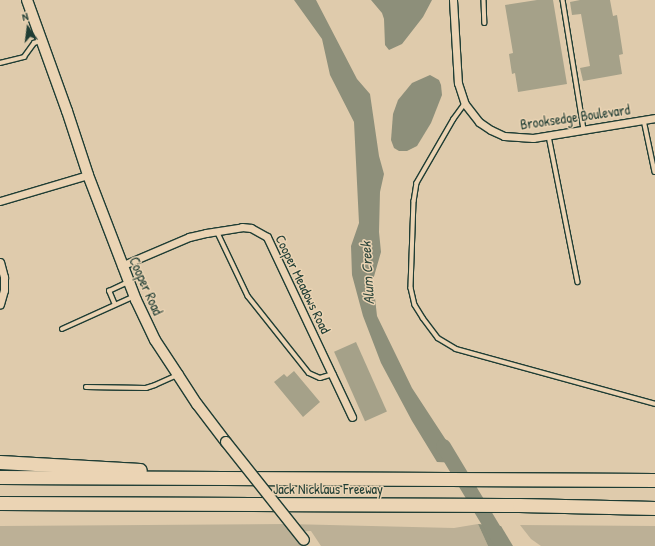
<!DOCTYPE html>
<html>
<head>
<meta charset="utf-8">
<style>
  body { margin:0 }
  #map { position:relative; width:655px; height:546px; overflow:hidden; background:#dfcbac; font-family:"Patrick Hand",sans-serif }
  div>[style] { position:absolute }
  .green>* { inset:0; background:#bcb096 }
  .water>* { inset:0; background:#8d8f7a }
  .river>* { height:15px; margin:-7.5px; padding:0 7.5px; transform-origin:7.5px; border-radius:7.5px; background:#8d8f7a }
  .building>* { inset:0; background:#a5a189; transform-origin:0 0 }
  .roads { filter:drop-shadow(1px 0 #1f3d34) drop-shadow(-1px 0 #1f3d34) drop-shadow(0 1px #1f3d34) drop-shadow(0 -1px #1f3d34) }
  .lane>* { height:3.5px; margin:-1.75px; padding:0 1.75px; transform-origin:1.75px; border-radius:1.75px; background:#ebd4b4 }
  .street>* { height:7px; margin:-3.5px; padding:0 3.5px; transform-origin:3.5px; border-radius:3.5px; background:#ebd4b4 }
  .secondary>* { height:10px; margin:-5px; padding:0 5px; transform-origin:5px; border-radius:5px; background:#ebd4b4 }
  .highway>* { height:13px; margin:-6.5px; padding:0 6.5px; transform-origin:6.5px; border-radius:6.5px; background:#ebd4b4 }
  .bridges { filter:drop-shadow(1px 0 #1f3d34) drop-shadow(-1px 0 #1f3d34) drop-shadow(0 1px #1f3d34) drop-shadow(0 -1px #1f3d34) }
  .secondary-bridge>* { height:10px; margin:-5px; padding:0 5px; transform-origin:5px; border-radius:5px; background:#ebd4b4 }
  span { translate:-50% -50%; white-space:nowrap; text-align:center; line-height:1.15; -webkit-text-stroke:3px #ebd4b4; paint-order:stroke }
  .street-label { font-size:14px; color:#1f3d34 }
  .water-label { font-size:15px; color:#30493e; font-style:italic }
  .north { position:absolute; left:8px; top:8px; width:40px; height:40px; -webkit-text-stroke:3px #ebd4b4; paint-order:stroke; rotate:346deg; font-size:11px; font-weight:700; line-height:16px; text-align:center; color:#1f3d34 }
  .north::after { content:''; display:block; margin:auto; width:14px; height:18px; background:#1f3d34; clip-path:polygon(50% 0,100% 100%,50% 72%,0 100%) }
</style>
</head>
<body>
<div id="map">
  <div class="green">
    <i style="clip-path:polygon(288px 524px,454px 528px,478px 524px,488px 546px,321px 546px,311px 531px,293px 532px,303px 546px,0 546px,0 526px)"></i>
    <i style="clip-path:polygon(520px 525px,655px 526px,655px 546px,541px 546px,531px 539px)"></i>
  </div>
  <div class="water">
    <i style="clip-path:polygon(294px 0,316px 0,357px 79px,370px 94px,379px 156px,384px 174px,380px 192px,379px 232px,381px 252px,373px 280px,377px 316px,412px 388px,461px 463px,437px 462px,412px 421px,381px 363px,363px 316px,352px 275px,351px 246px,359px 223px,354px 122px,330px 75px,322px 39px)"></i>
    <i style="clip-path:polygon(371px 0,432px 0,423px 17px,402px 44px,389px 50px,385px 45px,384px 19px,382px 13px)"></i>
    <i style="clip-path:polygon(430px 75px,439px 80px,441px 85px,442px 95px,431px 123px,417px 146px,407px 151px,399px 151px,394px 148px,391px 140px,393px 114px,398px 100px,412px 83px)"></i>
    <i style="clip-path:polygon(478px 524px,501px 526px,513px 546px,488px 546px)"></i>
  </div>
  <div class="river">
    <i style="left:443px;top:446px;width:117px;rotate:59deg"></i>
  </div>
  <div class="building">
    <i style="clip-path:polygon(537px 0,553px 0,567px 84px,518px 92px,515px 73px,512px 74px,509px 54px,513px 53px,505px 5px)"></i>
    <i style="clip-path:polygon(580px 0,610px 0,613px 16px,617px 15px,623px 54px,619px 55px,622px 74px,583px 81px,580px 68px,590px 66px,581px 14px,572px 15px,570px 2px)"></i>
    <i style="left:356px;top:342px;width:76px;height:24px;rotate:66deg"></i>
    <i style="clip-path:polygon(294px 371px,320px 402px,303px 417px,274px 382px,284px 374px,287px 377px)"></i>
  </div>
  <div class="roads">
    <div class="lane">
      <i style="left:484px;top:0;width:23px;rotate:88deg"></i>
      <i style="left:563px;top:0;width:132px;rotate:80.8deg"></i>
      <i style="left:0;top:63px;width:25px;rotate:-14deg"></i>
      <i style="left:24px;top:57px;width:17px;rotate:-54deg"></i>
      <i style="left:34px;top:43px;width:6px;rotate:-18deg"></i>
      <i style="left:465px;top:104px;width:19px;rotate:126deg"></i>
      <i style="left:454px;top:119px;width:74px;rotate:120deg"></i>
      <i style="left:417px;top:183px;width:18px;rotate:99deg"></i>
      <i style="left:414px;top:201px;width:87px;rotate:92deg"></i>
      <i style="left:411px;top:288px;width:17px;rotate:77deg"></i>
      <i style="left:415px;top:305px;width:15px;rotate:58deg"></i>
      <i style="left:423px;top:318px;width:25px;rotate:53deg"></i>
      <i style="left:438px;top:338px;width:21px;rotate:31deg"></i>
      <i style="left:456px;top:349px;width:206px;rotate:15.4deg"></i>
      <i style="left:644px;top:120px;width:53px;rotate:78.1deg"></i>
      <i style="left:549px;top:136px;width:149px;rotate:78.8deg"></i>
      <i style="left:217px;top:231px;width:72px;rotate:64.5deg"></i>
      <i style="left:248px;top:296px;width:98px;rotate:51.6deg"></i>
      <i style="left:309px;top:373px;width:12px;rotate:24deg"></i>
      <i style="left:320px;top:378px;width:14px;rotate:-17deg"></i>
      <i style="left:115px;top:305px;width:15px;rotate:-113deg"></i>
      <i style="left:109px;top:291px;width:21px;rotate:-25deg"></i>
      <i style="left:62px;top:329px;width:78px;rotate:-24.3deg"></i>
      <i style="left:86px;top:387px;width:60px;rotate:1deg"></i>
      <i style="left:146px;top:388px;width:9px;rotate:-18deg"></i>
      <i style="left:155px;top:385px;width:24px;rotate:-24deg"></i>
    </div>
    <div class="street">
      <i style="left:453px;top:0;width:83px;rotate:86.6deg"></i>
      <i style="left:458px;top:83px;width:22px;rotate:72deg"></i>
      <i style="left:465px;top:104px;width:23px;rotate:52deg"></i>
      <i style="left:479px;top:122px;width:14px;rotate:34deg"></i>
      <i style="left:491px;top:130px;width:14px;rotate:25deg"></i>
      <i style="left:504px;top:136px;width:29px;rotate:4deg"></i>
      <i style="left:533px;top:138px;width:124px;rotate:-9.3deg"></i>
      <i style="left:0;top:201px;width:92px;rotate:-16.5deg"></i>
      <i style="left:0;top:262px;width:16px;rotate:75deg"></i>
      <i style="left:4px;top:277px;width:13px;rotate:90deg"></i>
      <i style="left:4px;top:290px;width:15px;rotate:106deg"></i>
      <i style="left:121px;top:266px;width:74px;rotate:-23.1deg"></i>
      <i style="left:189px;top:237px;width:17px;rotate:-13deg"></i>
      <i style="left:206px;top:233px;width:36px;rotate:-9deg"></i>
      <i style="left:242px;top:227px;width:9px;rotate:6deg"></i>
      <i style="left:251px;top:228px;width:18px;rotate:29deg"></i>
      <i style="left:267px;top:237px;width:199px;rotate:64.7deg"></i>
    </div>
    <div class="secondary">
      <i style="left:27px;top:0;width:118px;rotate:70.2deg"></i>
      <i style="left:67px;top:111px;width:67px;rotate:71.8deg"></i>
      <i style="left:88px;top:175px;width:134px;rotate:69deg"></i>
      <i style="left:136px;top:300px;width:44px;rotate:64.6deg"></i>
      <i style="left:155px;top:340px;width:42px;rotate:56.7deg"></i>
      <i style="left:178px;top:375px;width:35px;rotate:57deg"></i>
      <i style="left:197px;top:404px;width:48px;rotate:52.7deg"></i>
    </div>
    <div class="highway">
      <i style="left:0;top:462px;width:140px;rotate:3.3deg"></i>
      <i style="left:0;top:477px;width:655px;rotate:0.26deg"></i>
      <i style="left:0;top:503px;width:519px;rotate:0.22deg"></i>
      <i style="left:519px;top:505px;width:136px;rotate:1.3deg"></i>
    </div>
  </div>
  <div class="bridges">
    <div class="secondary-bridge">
      <i style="left:226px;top:442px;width:125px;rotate:51.5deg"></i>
    </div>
  </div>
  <div class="street-label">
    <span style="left:575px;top:117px;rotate:-8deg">Brooksedge Boulevard</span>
    <span style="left:303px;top:284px;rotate:64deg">Cooper Meadows Road</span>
    <span style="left:146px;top:286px;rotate:66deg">Cooper Road</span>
    <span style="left:328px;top:489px">Jack Nicklaus Freeway</span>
  </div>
  <div class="water-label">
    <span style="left:367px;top:273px;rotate:-93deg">Alum Creek</span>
  </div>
  <div class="north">N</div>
</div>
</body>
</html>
